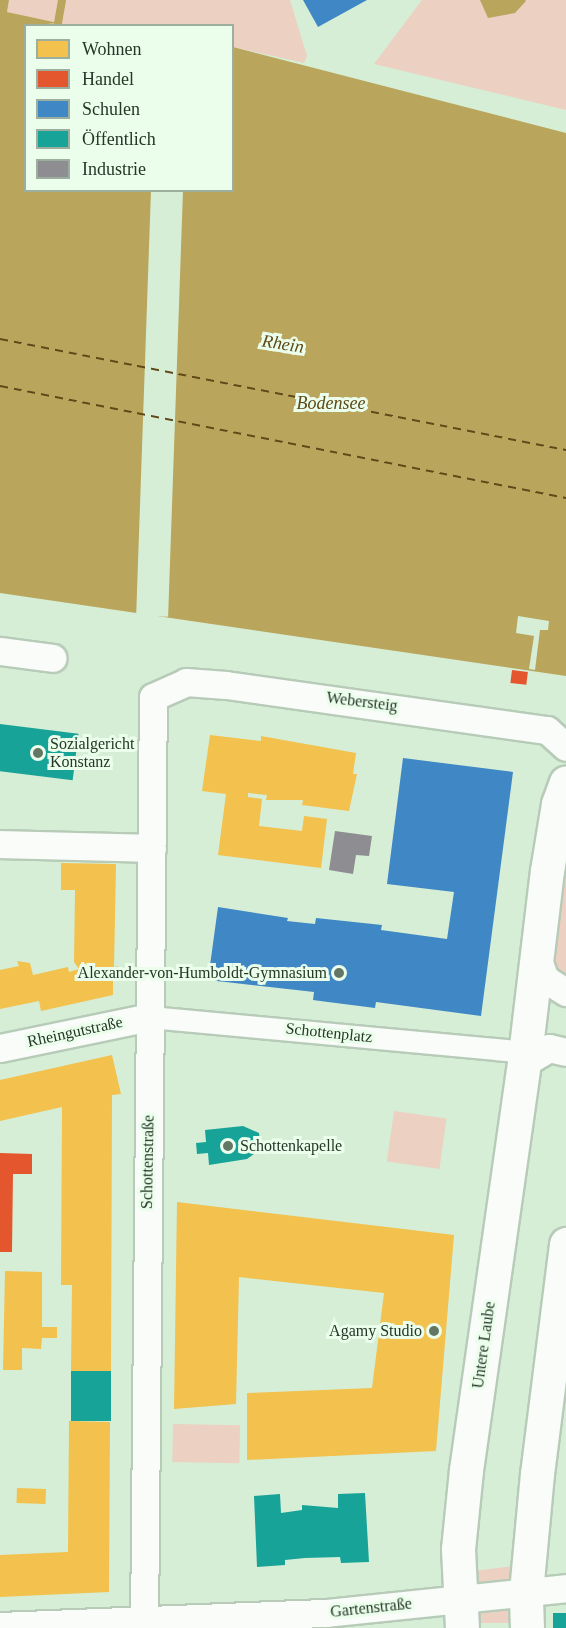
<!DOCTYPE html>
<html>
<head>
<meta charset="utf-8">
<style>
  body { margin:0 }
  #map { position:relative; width:566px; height:1628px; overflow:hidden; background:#d6eed6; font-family:Georgia,serif }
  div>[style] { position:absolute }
  .green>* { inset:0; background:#ecd0c1; transform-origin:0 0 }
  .water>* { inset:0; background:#b9a55b }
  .pier>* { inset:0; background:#d6eed6; transform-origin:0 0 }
  .homes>* { inset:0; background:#f2c14e; transform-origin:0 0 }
  .shops>* { inset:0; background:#e4572e; transform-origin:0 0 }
  .schools>* { inset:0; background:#3f88c5 }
  .public>* { inset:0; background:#17a398; transform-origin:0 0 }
  .industry>* { inset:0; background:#8d8d92 }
  .stream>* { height:8px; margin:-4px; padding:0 4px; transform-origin:4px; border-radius:4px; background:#b9a55b }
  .ferry>* { height:1.5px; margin-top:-0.75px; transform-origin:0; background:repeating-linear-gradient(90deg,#5e4918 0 8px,transparent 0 14px) }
  .roads { filter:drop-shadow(2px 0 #b7cbb8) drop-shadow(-2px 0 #b7cbb8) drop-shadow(0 2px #b7cbb8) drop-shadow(0 -2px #b7cbb8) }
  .pedestrian>* { height:21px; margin:-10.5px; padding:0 10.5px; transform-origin:10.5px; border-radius:10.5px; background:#f9fcf9 }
  .minor>* { height:27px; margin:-13.5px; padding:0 13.5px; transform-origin:13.5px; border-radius:13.5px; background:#f9fcf9 }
  .secondary>* { height:33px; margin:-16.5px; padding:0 16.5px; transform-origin:16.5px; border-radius:16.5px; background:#f9fcf9 }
  .dots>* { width:16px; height:16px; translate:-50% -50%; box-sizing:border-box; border:3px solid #ebfeec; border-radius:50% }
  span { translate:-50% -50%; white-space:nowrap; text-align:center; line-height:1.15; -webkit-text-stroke:6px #ebfeec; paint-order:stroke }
  .street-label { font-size:16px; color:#253726 }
  .poi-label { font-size:16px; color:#253726 }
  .left { translate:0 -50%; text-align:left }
  .right { translate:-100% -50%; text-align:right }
  .water-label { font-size:18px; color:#5e4918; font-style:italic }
  .legend { position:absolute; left:24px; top:24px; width:210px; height:168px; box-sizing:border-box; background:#ebfeec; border:2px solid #9cae9d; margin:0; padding:8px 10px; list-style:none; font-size:18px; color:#253726 }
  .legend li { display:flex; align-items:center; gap:12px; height:30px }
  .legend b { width:30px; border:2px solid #9cae9d }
</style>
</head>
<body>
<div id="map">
  <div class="green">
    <i style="clip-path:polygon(9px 0,290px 0,307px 56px,304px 63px,233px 47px,232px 26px,58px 25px,7px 12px)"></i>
    <i style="clip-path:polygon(422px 0,566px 0,566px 110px,374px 64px)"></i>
    <i style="clip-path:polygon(566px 824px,566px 981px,564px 981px,548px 959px)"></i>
    <i style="left:394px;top:1111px;width:53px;height:51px;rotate:8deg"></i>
    <i style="left:173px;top:1424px;width:67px;height:38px;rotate:1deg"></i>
    <i style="clip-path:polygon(514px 1566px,513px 1583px,473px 1587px,473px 1571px)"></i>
    <i style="left:513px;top:1607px;width:16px;height:38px;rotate:90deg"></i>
  </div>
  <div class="water">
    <i style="clip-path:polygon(0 0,9px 0,7px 12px,58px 23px,26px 26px,26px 190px,232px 190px,233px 47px,566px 133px,566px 676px,0 593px)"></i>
    <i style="clip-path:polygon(480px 0,525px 0,526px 1px,515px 13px,488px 18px)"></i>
  </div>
  <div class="pier">
    <i style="left:151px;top:190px;width:32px;height:426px;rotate:2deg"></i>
    <i style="clip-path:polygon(518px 616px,549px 621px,548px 630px,540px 630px,535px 670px,529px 669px,534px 636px,516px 633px)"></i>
  </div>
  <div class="homes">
    <i style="clip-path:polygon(210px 735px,261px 741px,261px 736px,356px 753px,353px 774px,357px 774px,349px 811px,302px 805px,303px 800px,266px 800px,267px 795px,248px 793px,248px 797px,262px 799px,259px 826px,302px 831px,304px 816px,327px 819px,321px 868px,218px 855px,226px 794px,202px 791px)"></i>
    <i style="clip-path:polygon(61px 863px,116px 864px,114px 967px,118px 966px,118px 977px,113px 978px,113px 995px,41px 1011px,39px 1001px,0 1009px,0 970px,19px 966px,17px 961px,30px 963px,33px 975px,68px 967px,69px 972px,79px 969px,74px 962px,75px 890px,61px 890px)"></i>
    <i style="clip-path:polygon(112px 1055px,121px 1094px,112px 1095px,111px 1371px,71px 1371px,72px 1285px,61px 1285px,62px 1107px,0 1121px,0 1080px)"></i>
    <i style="clip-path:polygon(177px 1202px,454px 1235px,436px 1451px,247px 1460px,247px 1393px,372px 1388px,384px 1293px,239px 1277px,236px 1404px,174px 1409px)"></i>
    <i style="clip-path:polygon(5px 1271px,42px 1272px,42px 1327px,57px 1327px,57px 1338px,42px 1338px,41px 1349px,22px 1348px,22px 1370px,3px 1370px)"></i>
    <i style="clip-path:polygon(69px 1421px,110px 1422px,109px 1592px,0 1597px,0 1555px,68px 1552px)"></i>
    <i style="left:17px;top:1488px;width:29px;height:15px;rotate:2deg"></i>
  </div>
  <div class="shops">
    <i style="left:512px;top:670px;width:16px;height:13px;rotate:7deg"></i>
    <i style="clip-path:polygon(0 1153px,32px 1154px,32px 1174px,13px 1174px,12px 1252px,0 1252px)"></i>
  </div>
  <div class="schools">
    <i style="clip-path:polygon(303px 0,367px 0,318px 27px)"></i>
    <i style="clip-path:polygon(403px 758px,513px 772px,481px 1016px,376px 1002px,375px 1008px,328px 1002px,313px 1000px,314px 992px,208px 980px,218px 907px,288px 918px,287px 921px,315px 924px,316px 918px,382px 925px,381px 930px,447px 939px,454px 892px,387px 884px)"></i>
  </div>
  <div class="public">
    <i style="left:0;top:724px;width:79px;height:47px;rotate:7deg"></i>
    <i style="clip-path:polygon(243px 1126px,259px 1133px,261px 1149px,247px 1159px,209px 1165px,208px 1153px,197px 1154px,196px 1143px,206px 1142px,205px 1130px)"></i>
    <i style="left:71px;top:1371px;width:40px;height:50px"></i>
    <i style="clip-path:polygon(365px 1493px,369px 1562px,341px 1563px,340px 1557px,305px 1558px,285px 1560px,285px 1565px,257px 1567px,254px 1496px,280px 1494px,281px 1513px,302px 1510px,302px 1505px,338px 1508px,338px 1494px)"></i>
    <i style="left:566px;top:1613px;width:15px;height:13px;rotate:90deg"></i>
  </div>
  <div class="industry">
    <i style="clip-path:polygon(335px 831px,372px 836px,369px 856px,356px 855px,353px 874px,329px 870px)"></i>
  </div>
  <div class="stream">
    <i style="left:58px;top:23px;width:23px;rotate:-80deg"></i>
  </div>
  <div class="ferry">
    <i style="left:0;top:339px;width:577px;rotate:11.1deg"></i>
    <i style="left:0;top:386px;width:577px;rotate:11.19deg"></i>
  </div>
  <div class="roads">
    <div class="pedestrian">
      <i style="left:150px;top:1017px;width:360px;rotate:5.3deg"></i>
    </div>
    <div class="minor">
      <i style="left:0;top:651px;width:53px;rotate:7.5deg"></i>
      <i style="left:0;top:844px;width:152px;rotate:1.5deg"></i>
      <i style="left:537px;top:957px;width:23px;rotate:70deg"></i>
      <i style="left:545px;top:979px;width:25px;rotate:32deg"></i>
      <i style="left:0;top:1048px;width:153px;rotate:-11.7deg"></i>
      <i style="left:524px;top:1063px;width:29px;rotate:-31deg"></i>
      <i style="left:549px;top:1048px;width:17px;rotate:13deg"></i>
      <i style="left:0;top:1626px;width:326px;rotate:-2.3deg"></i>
      <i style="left:326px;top:1613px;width:241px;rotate:-5.9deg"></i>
      <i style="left:144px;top:1628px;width:931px;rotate:-89.45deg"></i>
      <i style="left:153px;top:697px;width:36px;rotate:-24deg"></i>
      <i style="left:186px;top:682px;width:40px;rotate:4.3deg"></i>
      <i style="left:226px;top:685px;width:324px;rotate:8deg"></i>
      <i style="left:547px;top:730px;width:25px;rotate:42deg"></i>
    </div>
    <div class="secondary">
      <i style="left:462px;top:1628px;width:79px;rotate:-92.9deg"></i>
      <i style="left:458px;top:1549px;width:79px;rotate:-84.2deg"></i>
      <i style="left:466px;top:1470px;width:411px;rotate:-81.9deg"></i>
      <i style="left:524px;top:1063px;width:193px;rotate:-83.2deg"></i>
      <i style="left:547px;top:871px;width:68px;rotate:-80.7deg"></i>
      <i style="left:558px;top:804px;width:23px;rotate:-70deg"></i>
      <i style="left:527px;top:1628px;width:36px;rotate:-92deg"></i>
      <i style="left:526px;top:1592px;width:119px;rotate:-84.7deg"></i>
      <i style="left:537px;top:1474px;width:232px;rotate:-82.8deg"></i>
    </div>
  </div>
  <div class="dots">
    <i style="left:38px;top:753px;background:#637764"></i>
    <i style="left:339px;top:973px;background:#637764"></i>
    <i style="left:228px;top:1146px;background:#637764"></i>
    <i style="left:434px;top:1331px;background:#637764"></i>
  </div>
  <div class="street-label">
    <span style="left:362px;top:702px;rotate:7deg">Webersteig</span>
    <span style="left:75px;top:1032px;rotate:-12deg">Rheingutstraße</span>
    <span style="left:329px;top:1033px;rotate:6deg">Schottenplatz</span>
    <span style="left:148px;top:1162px;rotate:-89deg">Schottenstraße</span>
    <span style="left:484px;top:1345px;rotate:-82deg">Untere Laube</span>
    <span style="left:371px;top:1608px;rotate:-6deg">Gartenstraße</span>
  </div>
  <div class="poi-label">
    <span class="left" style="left:50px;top:753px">Sozialgericht<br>Konstanz</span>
    <span class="right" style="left:327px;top:973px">Alexander-von-Humboldt-Gymnasium</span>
    <span class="left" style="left:240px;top:1146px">Schottenkapelle</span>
    <span class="right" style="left:422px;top:1331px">Agamy Studio</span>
  </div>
  <div class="water-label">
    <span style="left:283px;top:344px;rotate:9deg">Rhein</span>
    <span style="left:331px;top:403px">Bodensee</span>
  </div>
  <ul class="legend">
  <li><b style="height:16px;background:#f2c14e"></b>Wohnen</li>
  <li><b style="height:16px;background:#e4572e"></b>Handel</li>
  <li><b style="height:16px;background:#3f88c5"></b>Schulen</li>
  <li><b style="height:16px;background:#17a398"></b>Öffentlich</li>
  <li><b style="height:16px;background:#8d8d92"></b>Industrie</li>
  </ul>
</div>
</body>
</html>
